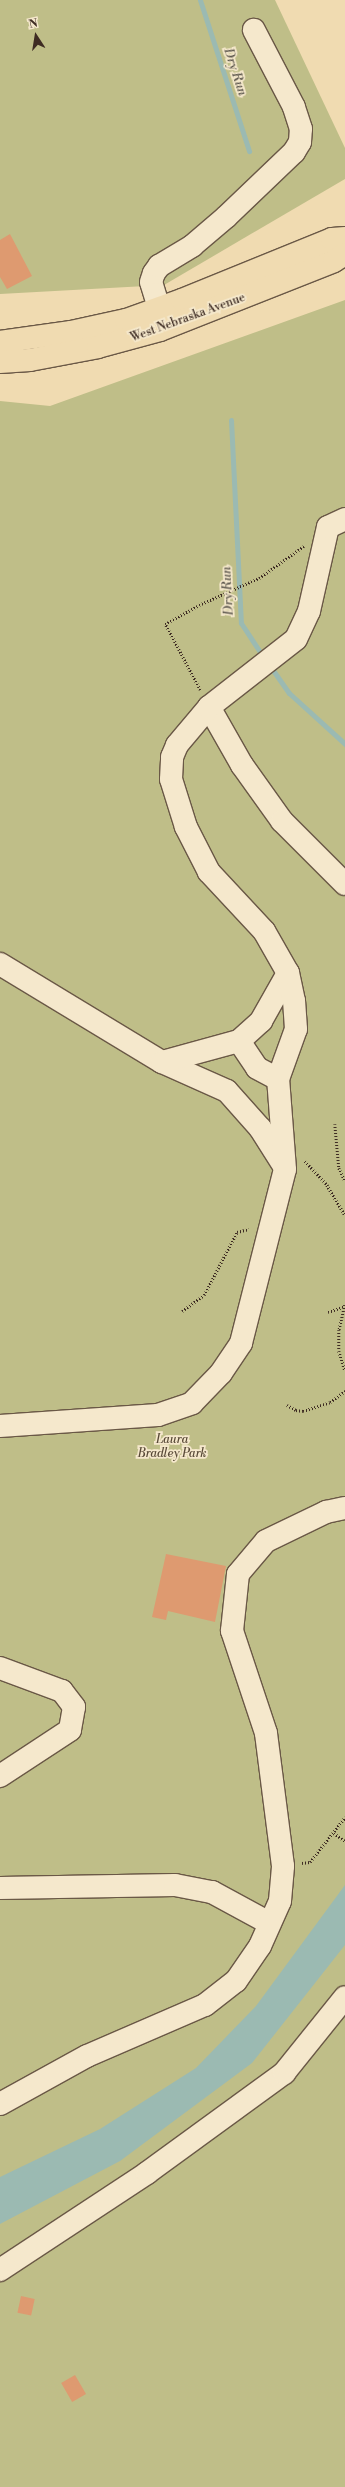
<!DOCTYPE html>
<html>
<head>
<meta charset="utf-8">
<style>
  body { margin:0 }
  #map { position:relative; width:345px; height:2487px; overflow:hidden; background:#f0dbb1; font-family:"Libre Bodoni",serif }
  div>[style] { position:absolute }
  .green>* { inset:0; background:#bfbe88 }
  .water>* { inset:0; background:#9bbab2 }
  .stream>* { height:5px; margin:-2.5px; padding:0 2.5px; transform-origin:2.5px; border-radius:2.5px; background:#9bbab2 }
  .building>* { inset:0; background:#de9a70; transform-origin:0 0 }
  .path>* { height:2.5px; margin-top:-1.25px; transform-origin:0; background:repeating-linear-gradient(90deg,#3e2c23 0 1px,transparent 0 3px) }
  .roads { filter:drop-shadow(1px 0 #6a5846) drop-shadow(-1px 0 #6a5846) drop-shadow(0 1px #6a5846) drop-shadow(0 -1px #6a5846) }
  .minor>* { height:22px; margin:-11px; padding:0 11px; transform-origin:11px; border-radius:11px; background:#f5e8cc }
  .major>* { height:22px; margin:-11px; padding:0 11px; transform-origin:11px; border-radius:11px; background:#f0dbb1 }
  span { translate:-50% -50%; white-space:nowrap; text-align:center; line-height:1.15; -webkit-text-stroke:3.5px #f5e8cc; paint-order:stroke }
  .street-label { font-size:12px; color:#3e2c23 }
  .park-label { font-size:12px; color:#584937; font-style:italic }
  .water-label { font-size:13px; color:#555047; font-style:italic }
  .north { position:absolute; left:16px; top:16px; width:40px; height:40px; -webkit-text-stroke:3px #f5e8cc; paint-order:stroke; rotate:348deg; font-size:11px; font-weight:700; line-height:16px; text-align:center; color:#3e2c23 }
  .north::after { content:''; display:block; margin:auto; width:14px; height:18px; background:#3e2c23; clip-path:polygon(50% 0,100% 100%,50% 72%,0 100%) }
</style>
</head>
<body>
<div id="map">
  <div class="green">
    <i style="clip-path:polygon(0 0,275px 0,345px 148px,345px 179px,164px 285px,0 294px)"></i>
    <i style="clip-path:polygon(345px 300px,345px 2487px,0 2487px,0 401px,50px 406px)"></i>
  </div>
  <div class="water">
    <i style="clip-path:polygon(345px 1885px,345px 1945px,252px 2063px,120px 2161px,0 2224px,0 2177px,100px 2129px,196px 2068px,256px 2006px)"></i>
  </div>
  <div class="stream">
    <i style="left:200px;top:0;width:159px;rotate:72deg"></i>
    <i style="left:231px;top:420px;width:203px;rotate:87.2deg"></i>
    <i style="left:241px;top:623px;width:42px;rotate:56.7deg"></i>
    <i style="left:270px;top:666px;width:33px;rotate:55deg"></i>
    <i style="left:289px;top:693px;width:76px;rotate:42.3deg"></i>
  </div>
  <div class="building">
    <i style="clip-path:polygon(10px 234px,32px 276px,7px 289px,0 277px,0 240px)"></i>
    <i style="clip-path:polygon(166px 1554px,226px 1566px,215px 1622px,168px 1611px,166px 1620px,152px 1617px)"></i>
    <i style="left:21px;top:2296px;width:14px;height:17px;rotate:12deg"></i>
    <i style="left:75px;top:2375px;width:22px;height:16px;rotate:60deg"></i>
  </div>
  <div class="path">
    <i style="left:200px;top:690px;width:75px;rotate:-117.9deg"></i>
    <i style="left:165px;top:624px;width:39px;rotate:-29deg"></i>
    <i style="left:199px;top:605px;width:66px;rotate:-24.2deg"></i>
    <i style="left:259px;top:578px;width:55px;rotate:-35.4deg"></i>
    <i style="left:335px;top:1124px;width:44px;rotate:84.8deg"></i>
    <i style="left:339px;top:1168px;width:14px;rotate:65deg"></i>
    <i style="left:305px;top:1161px;width:33px;rotate:47deg"></i>
    <i style="left:327px;top:1185px;width:35px;rotate:59deg"></i>
    <i style="left:345px;top:1305px;width:26px;rotate:103deg"></i>
    <i style="left:339px;top:1330px;width:21px;rotate:90deg"></i>
    <i style="left:339px;top:1351px;width:21px;rotate:73deg"></i>
    <i style="left:182px;top:1311px;width:27px;rotate:-36deg"></i>
    <i style="left:204px;top:1295px;width:71px;rotate:-62.4deg"></i>
    <i style="left:237px;top:1232px;width:12px;rotate:-14deg"></i>
    <i style="left:328px;top:1312px;width:18px;rotate:-19deg"></i>
    <i style="left:287px;top:1405px;width:10px;rotate:29deg"></i>
    <i style="left:296px;top:1410px;width:7px;rotate:8deg"></i>
    <i style="left:303px;top:1411px;width:28px;rotate:-18deg"></i>
    <i style="left:330px;top:1402px;width:19px;rotate:-36deg"></i>
    <i style="left:334px;top:1833px;width:14px;rotate:36deg"></i>
    <i style="left:302px;top:1863px;width:8px;rotate:-7deg"></i>
    <i style="left:310px;top:1862px;width:57px;rotate:-52.1deg"></i>
  </div>
  <div class="roads">
    <div class="minor">
      <i style="left:159px;top:308px;width:27px;rotate:-107deg"></i>
      <i style="left:151px;top:282px;width:9px;rotate:-72deg"></i>
      <i style="left:154px;top:273px;width:9px;rotate:-54deg"></i>
      <i style="left:159px;top:266px;width:39px;rotate:-31deg"></i>
      <i style="left:192px;top:246px;width:45px;rotate:-40.5deg"></i>
      <i style="left:226px;top:217px;width:94px;rotate:-43.7deg"></i>
      <i style="left:294px;top:152px;width:12px;rotate:-59deg"></i>
      <i style="left:300px;top:142px;width:13px;rotate:-86deg"></i>
      <i style="left:301px;top:129px;width:23px;rotate:-108deg"></i>
      <i style="left:294px;top:107px;width:87px;rotate:-117.5deg"></i>
      <i style="left:209px;top:707px;width:67px;rotate:60.4deg"></i>
      <i style="left:242px;top:765px;width:69px;rotate:54.5deg"></i>
      <i style="left:282px;top:821px;width:89px;rotate:45deg"></i>
      <i style="left:0;top:964px;width:189px;rotate:31.2deg"></i>
      <i style="left:162px;top:1062px;width:71px;rotate:24deg"></i>
      <i style="left:227px;top:1091px;width:50px;rotate:48.3deg"></i>
      <i style="left:260px;top:1128px;width:45px;rotate:57.7deg"></i>
      <i style="left:239px;top:1041px;width:32px;rotate:56deg"></i>
      <i style="left:257px;top:1068px;width:24px;rotate:28deg"></i>
      <i style="left:162px;top:1062px;width:80px;rotate:-15.3deg"></i>
      <i style="left:239px;top:1041px;width:30px;rotate:-42deg"></i>
      <i style="left:261px;top:1021px;width:55px;rotate:-60.6deg"></i>
      <i style="left:0;top:1426px;width:158px;rotate:-4deg"></i>
      <i style="left:158px;top:1415px;width:36px;rotate:-19deg"></i>
      <i style="left:192px;top:1403px;width:42px;rotate:-46deg"></i>
      <i style="left:221px;top:1373px;width:36px;rotate:-56deg"></i>
      <i style="left:241px;top:1343px;width:179px;rotate:-75.8deg"></i>
      <i style="left:285px;top:1169px;width:90px;rotate:-94.4deg"></i>
      <i style="left:278px;top:1079px;width:53px;rotate:-70.2deg"></i>
      <i style="left:296px;top:1029px;width:28px;rotate:-94deg"></i>
      <i style="left:294px;top:1001px;width:29px;rotate:-102deg"></i>
      <i style="left:288px;top:973px;width:48px;rotate:-119.7deg"></i>
      <i style="left:264px;top:931px;width:81px;rotate:-133deg"></i>
      <i style="left:209px;top:872px;width:51px;rotate:-117.1deg"></i>
      <i style="left:186px;top:827px;width:50px;rotate:-107.4deg"></i>
      <i style="left:171px;top:779px;width:22px;rotate:-87deg"></i>
      <i style="left:172px;top:757px;width:13px;rotate:-67deg"></i>
      <i style="left:177px;top:745px;width:50px;rotate:-49.9deg"></i>
      <i style="left:209px;top:707px;width:110px;rotate:-38deg"></i>
      <i style="left:296px;top:639px;width:31px;rotate:-65deg"></i>
      <i style="left:309px;top:611px;width:86px;rotate:-77.3deg"></i>
      <i style="left:328px;top:527px;width:19px;rotate:-25deg"></i>
      <i style="left:0;top:1668px;width:66px;rotate:20.4deg"></i>
      <i style="left:62px;top:1691px;width:20px;rotate:53deg"></i>
      <i style="left:74px;top:1707px;width:23px;rotate:100deg"></i>
      <i style="left:70px;top:1730px;width:84px;rotate:146.7deg"></i>
      <i style="left:0;top:1888px;width:175px;rotate:-1deg"></i>
      <i style="left:175px;top:1885px;width:38px;rotate:11deg"></i>
      <i style="left:212px;top:1892px;width:65px;rotate:28.5deg"></i>
      <i style="left:0;top:2104px;width:99px;rotate:-28.9deg"></i>
      <i style="left:87px;top:2056px;width:129px;rotate:-23.4deg"></i>
      <i style="left:205px;top:2005px;width:39px;rotate:-38deg"></i>
      <i style="left:236px;top:1981px;width:42px;rotate:-55.6deg"></i>
      <i style="left:260px;top:1946px;width:49px;rotate:-66deg"></i>
      <i style="left:280px;top:1901px;width:35px;rotate:-85deg"></i>
      <i style="left:283px;top:1866px;width:134px;rotate:-97.3deg"></i>
      <i style="left:266px;top:1733px;width:108px;rotate:-108.4deg"></i>
      <i style="left:232px;top:1631px;width:57px;rotate:-84deg"></i>
      <i style="left:238px;top:1574px;width:43px;rotate:-49.7deg"></i>
      <i style="left:266px;top:1541px;width:67px;rotate:-25.8deg"></i>
      <i style="left:326px;top:1512px;width:19px;rotate:-12deg"></i>
      <i style="left:0;top:2270px;width:176px;rotate:-33.4deg"></i>
      <i style="left:147px;top:2173px;width:170px;rotate:-36.1deg"></i>
      <i style="left:284px;top:2073px;width:97px;rotate:-51.2deg"></i>
    </div>
    <div class="major">
      <i style="left:0;top:342px;width:72px;rotate:-8deg"></i>
      <i style="left:71px;top:332px;width:56px;rotate:-12.3deg"></i>
      <i style="left:126px;top:320px;width:59px;rotate:-19.7deg"></i>
      <i style="left:182px;top:300px;width:162px;rotate:-22.1deg"></i>
      <i style="left:332px;top:239px;width:13px;rotate:-4deg"></i>
      <i style="left:0;top:362px;width:30px;rotate:-4deg"></i>
      <i style="left:30px;top:360px;width:69px;rotate:-10.8deg"></i>
      <i style="left:98px;top:347px;width:64px;rotate:-15.3deg"></i>
      <i style="left:160px;top:330px;width:187px;rotate:-21.6deg"></i>
      <i style="left:334px;top:261px;width:13px;rotate:-32deg"></i>
    </div>
  </div>
  <div class="street-label">
    <span style="left:188px;top:318px;rotate:-20deg">West Nebraska Avenue</span>
  </div>
  <div class="park-label">
    <span style="left:172px;top:1447px">Laura<br>Bradley Park</span>
  </div>
  <div class="water-label">
    <span style="left:235px;top:72px;rotate:72deg">Dry Run</span>
    <span style="left:228px;top:591px;rotate:-93deg">Dry Run</span>
  </div>
  <div class="north">N</div>
</div>
</body>
</html>
